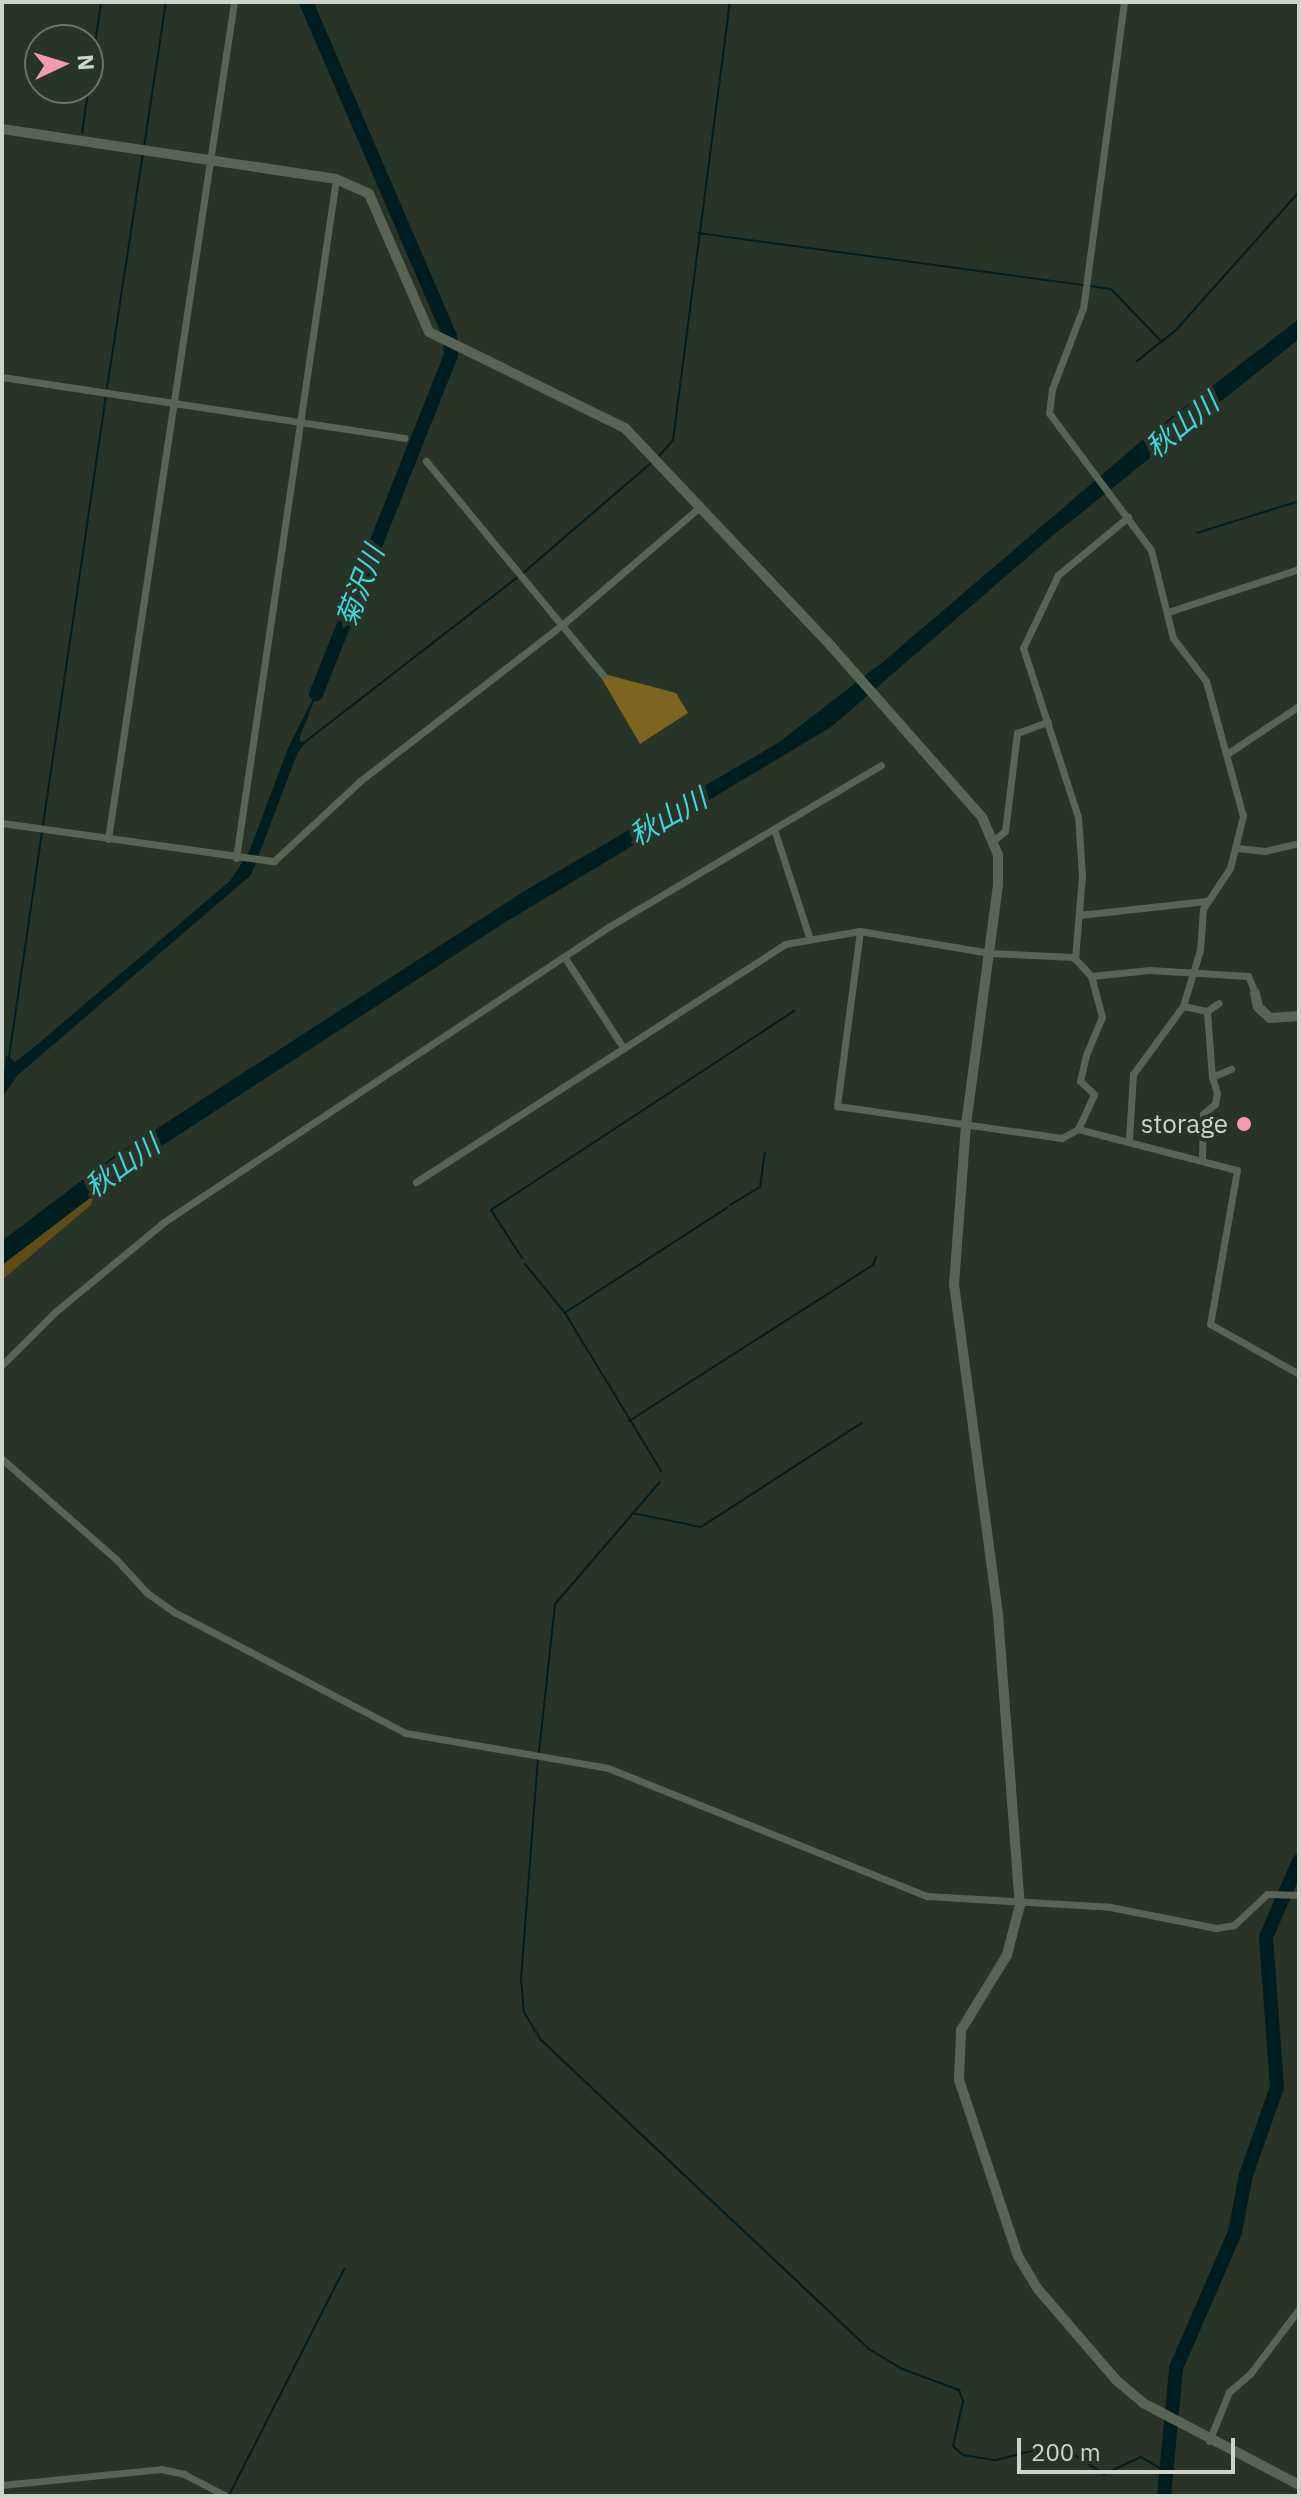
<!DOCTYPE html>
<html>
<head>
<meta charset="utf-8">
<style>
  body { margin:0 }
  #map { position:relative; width:1301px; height:2498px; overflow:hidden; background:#273427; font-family:"IBM Plex Sans","Noto Sans JP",sans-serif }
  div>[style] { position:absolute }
  .green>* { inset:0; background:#5f4c16 }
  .forest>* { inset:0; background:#7d651f }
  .water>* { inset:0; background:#001d20 }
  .stream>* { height:2px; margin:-1px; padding:0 1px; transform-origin:1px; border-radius:1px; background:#001d20 }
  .river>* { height:14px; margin:-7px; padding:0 7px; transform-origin:7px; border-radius:7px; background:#001d20 }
  .street>* { height:7px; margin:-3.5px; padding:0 3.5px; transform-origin:3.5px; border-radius:3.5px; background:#576557 }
  .secondary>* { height:10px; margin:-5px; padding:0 5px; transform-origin:5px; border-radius:5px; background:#576557 }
  .dots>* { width:22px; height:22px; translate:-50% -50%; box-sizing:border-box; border:4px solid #273427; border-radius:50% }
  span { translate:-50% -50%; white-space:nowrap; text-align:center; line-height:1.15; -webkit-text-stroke:8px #273427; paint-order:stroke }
  .poi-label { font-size:26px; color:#ccd4cc }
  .right { translate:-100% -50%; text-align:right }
  .water-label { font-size:28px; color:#41d5de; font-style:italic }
  .frame { position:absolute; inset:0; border:4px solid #ccd4cc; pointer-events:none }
  .north { position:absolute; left:24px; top:24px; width:80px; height:80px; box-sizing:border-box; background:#273427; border:2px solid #697469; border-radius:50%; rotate:86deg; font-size:22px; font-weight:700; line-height:32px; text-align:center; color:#ccd4cc }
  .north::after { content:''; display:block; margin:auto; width:28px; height:36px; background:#f29aae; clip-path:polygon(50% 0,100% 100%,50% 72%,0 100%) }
  .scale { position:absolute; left:1017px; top:2438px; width:218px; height:36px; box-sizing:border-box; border:4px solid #ccd4cc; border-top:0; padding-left:10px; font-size:24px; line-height:28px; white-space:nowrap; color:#ccd4cc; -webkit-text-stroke:6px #273427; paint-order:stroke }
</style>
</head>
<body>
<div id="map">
  <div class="green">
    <i style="clip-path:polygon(95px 1192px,91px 1205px,2px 1280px,2px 1265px)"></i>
  </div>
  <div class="forest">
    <i style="clip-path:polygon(608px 675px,676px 693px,688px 713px,640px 744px,602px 679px)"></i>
  </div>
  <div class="water">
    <i style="clip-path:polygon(1299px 319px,1299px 339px,1051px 537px,831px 727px,507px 921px,140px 1160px,2px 1265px,2px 1241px,110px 1159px,526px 890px,778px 743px,884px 661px,1146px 437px)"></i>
    <i style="clip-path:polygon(323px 679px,300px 736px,300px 742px,307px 741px,298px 752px,251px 875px,18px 1075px,2px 1097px,6px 1055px,15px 1062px,33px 1048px,230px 881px,249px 852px,288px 748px)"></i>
  </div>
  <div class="stream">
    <i style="left:82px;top:133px;width:132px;rotate:-81.7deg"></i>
    <i style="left:144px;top:147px;width:147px;rotate:-81.4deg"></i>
    <i style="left:698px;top:233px;width:389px;rotate:7.7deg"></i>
    <i style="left:1090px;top:286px;width:21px;rotate:8deg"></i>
    <i style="left:1111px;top:289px;width:74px;rotate:46.1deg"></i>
    <i style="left:1137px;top:361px;width:50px;rotate:-38.5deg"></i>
    <i style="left:1176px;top:330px;width:185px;rotate:-48.3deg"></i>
    <i style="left:107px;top:388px;width:237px;rotate:-81.3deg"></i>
    <i style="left:657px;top:458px;width:24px;rotate:-48deg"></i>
    <i style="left:673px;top:440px;width:442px;rotate:-82.6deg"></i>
    <i style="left:1197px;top:533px;width:107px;rotate:-17.4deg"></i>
    <i style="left:523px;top:573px;width:170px;rotate:-40.7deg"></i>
    <i style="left:305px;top:742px;width:269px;rotate:-37.8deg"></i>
    <i style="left:9px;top:1057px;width:669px;rotate:-81.66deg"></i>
    <i style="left:760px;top:1187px;width:35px;rotate:-82deg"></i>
    <i style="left:730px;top:1205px;width:33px;rotate:-31deg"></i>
    <i style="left:522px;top:1258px;width:57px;rotate:-122.9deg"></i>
    <i style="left:491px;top:1210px;width:363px;rotate:-33.3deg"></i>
    <i style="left:525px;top:1264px;width:63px;rotate:50.8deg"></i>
    <i style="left:565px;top:1313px;width:185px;rotate:58.7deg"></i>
    <i style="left:566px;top:1312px;width:192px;rotate:-32.9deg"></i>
    <i style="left:629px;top:1421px;width:290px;rotate:-32.6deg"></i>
    <i style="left:873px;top:1265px;width:9px;rotate:-69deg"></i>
    <i style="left:632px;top:1513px;width:70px;rotate:11.5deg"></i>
    <i style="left:701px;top:1527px;width:192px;rotate:-32.9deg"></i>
    <i style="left:539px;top:1752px;width:149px;rotate:-83.8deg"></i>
    <i style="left:555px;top:1604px;width:161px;rotate:-49.3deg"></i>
    <i style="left:538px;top:1758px;width:222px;rotate:94.4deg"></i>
    <i style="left:521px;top:1979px;width:33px;rotate:85deg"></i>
    <i style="left:524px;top:2012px;width:31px;rotate:59deg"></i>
    <i style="left:540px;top:2039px;width:452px;rotate:43.3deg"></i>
    <i style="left:869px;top:2349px;width:39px;rotate:31deg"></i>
    <i style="left:902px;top:2369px;width:61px;rotate:20.2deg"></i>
    <i style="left:959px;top:2390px;width:12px;rotate:70deg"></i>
    <i style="left:963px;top:2401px;width:46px;rotate:102.5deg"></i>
    <i style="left:953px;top:2446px;width:13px;rotate:42deg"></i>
    <i style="left:963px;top:2455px;width:33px;rotate:9deg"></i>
    <i style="left:996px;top:2460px;width:49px;rotate:-14.3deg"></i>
    <i style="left:1043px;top:2448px;width:31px;rotate:11deg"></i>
    <i style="left:1073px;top:2454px;width:37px;rotate:33deg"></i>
    <i style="left:1104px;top:2474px;width:41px;rotate:-24.7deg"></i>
    <i style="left:1141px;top:2457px;width:29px;rotate:31deg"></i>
    <i style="left:229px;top:2495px;width:254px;rotate:-63deg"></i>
  </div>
  <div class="river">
    <i style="left:306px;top:2px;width:364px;rotate:66.7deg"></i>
    <i style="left:450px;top:336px;width:19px;rotate:87deg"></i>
    <i style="left:451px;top:355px;width:365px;rotate:111.7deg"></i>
    <i style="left:1164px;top:2496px;width:129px;rotate:-84.6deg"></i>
    <i style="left:1176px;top:2368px;width:148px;rotate:-66.5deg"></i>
    <i style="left:1235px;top:2232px;width:58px;rotate:-79.1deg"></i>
    <i style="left:1246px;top:2175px;width:93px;rotate:-70.6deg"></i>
    <i style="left:1277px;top:2087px;width:150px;rotate:-94.2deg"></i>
    <i style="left:1266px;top:1937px;width:83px;rotate:-66.5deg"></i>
  </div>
  <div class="street">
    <i style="left:1124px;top:2px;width:309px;rotate:97.6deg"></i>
    <i style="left:1083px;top:308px;width:87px;rotate:110.9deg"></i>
    <i style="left:1052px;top:389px;width:24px;rotate:97deg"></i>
    <i style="left:1049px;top:413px;width:171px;rotate:53.3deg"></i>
    <i style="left:1151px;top:550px;width:91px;rotate:76deg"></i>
    <i style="left:1173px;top:638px;width:54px;rotate:52.5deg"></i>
    <i style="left:1206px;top:681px;width:140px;rotate:74.7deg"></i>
    <i style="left:1243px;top:816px;width:54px;rotate:104deg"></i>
    <i style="left:1230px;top:868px;width:49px;rotate:123.4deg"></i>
    <i style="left:1203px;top:909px;width:41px;rotate:94.2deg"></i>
    <i style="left:1200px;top:950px;width:59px;rotate:106.9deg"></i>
    <i style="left:1183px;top:1006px;width:84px;rotate:126.3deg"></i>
    <i style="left:1133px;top:1074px;width:65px;rotate:93.5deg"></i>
    <i style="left:2px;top:377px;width:407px;rotate:8.6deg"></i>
    <i style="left:426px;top:461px;width:278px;rotate:50.4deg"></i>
    <i style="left:1168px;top:612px;width:138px;rotate:-18.2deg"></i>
    <i style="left:1227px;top:754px;width:87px;rotate:-33.7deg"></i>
    <i style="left:2px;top:823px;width:275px;rotate:8deg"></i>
    <i style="left:274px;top:861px;width:117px;rotate:-42.9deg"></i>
    <i style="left:360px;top:781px;width:255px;rotate:-37.7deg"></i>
    <i style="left:562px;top:625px;width:183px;rotate:-40.6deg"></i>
    <i style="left:774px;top:829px;width:114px;rotate:72deg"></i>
    <i style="left:108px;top:839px;width:846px;rotate:-81.44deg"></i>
    <i style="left:994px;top:840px;width:14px;rotate:-39deg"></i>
    <i style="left:1005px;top:831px;width:99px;rotate:-83deg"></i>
    <i style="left:1017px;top:733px;width:33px;rotate:-20deg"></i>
    <i style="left:1237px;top:848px;width:28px;rotate:6deg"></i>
    <i style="left:1265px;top:851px;width:35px;rotate:-13deg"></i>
    <i style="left:236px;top:858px;width:686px;rotate:-81.62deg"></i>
    <i style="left:1079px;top:915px;width:128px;rotate:-6.3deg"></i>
    <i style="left:565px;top:958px;width:108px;rotate:57deg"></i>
    <i style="left:1075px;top:959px;width:84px;rotate:-85.2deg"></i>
    <i style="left:1082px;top:875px;width:58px;rotate:-93.9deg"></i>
    <i style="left:1078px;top:817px;width:178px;rotate:-108deg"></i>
    <i style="left:1023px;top:648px;width:81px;rotate:-64.4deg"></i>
    <i style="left:1058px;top:575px;width:91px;rotate:-39.6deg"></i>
    <i style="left:1255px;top:993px;width:18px;rotate:-112deg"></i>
    <i style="left:1248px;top:976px;width:99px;rotate:-176.5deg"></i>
    <i style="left:1149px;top:970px;width:58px;rotate:174.1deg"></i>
    <i style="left:1091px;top:976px;width:26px;rotate:-133deg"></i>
    <i style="left:1073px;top:957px;width:83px;rotate:-177.2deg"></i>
    <i style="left:990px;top:953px;width:132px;rotate:-170.4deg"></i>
    <i style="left:860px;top:931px;width:177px;rotate:97.5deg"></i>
    <i style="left:837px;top:1106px;width:227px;rotate:8.1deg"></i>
    <i style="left:1062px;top:1138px;width:18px;rotate:-29deg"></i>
    <i style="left:1078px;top:1129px;width:164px;rotate:14.5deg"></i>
    <i style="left:1237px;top:1170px;width:156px;rotate:99.9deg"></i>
    <i style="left:1210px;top:1324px;width:102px;rotate:29.3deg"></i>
    <i style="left:1183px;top:1006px;width:25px;rotate:12deg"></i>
    <i style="left:1207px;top:1011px;width:14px;rotate:-34deg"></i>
    <i style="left:1207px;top:1011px;width:66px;rotate:85.7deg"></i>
    <i style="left:1212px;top:1077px;width:21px;rotate:-23deg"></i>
    <i style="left:1078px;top:1129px;width:38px;rotate:-65deg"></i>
    <i style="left:1094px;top:1094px;width:19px;rotate:-137deg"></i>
    <i style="left:1080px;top:1081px;width:27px;rotate:-77deg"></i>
    <i style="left:1086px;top:1055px;width:41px;rotate:-67.2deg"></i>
    <i style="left:1102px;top:1017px;width:42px;rotate:-105deg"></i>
    <i style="left:1202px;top:1159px;width:45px;rotate:-88.7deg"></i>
    <i style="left:1203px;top:1114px;width:16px;rotate:-40deg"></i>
    <i style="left:1215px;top:1104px;width:11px;rotate:-80deg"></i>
    <i style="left:1217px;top:1093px;width:17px;rotate:-107deg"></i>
    <i style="left:416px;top:1182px;width:439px;rotate:-32.8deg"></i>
    <i style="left:785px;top:944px;width:76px;rotate:-9.8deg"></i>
    <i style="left:2px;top:1365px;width:75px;rotate:-45deg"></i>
    <i style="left:55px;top:1312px;width:141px;rotate:-39.5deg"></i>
    <i style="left:164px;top:1222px;width:535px;rotate:-33.57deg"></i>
    <i style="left:610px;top:926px;width:315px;rotate:-30.7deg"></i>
    <i style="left:2px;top:1459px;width:152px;rotate:41.3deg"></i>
    <i style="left:116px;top:1559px;width:46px;rotate:47.6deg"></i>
    <i style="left:147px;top:1593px;width:35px;rotate:35deg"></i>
    <i style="left:176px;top:1613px;width:259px;rotate:27.6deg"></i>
    <i style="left:406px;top:1733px;width:205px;rotate:9.8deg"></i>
    <i style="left:608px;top:1768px;width:344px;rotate:21.9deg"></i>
    <i style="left:927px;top:1896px;width:183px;rotate:3.4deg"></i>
    <i style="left:1110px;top:1907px;width:108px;rotate:11.2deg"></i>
    <i style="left:1216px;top:1928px;width:18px;rotate:-9deg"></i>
    <i style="left:1234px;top:1925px;width:45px;rotate:-43.2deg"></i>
    <i style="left:1267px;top:1894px;width:32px;rotate:2deg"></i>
    <i style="left:1209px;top:2441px;width:53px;rotate:-67.8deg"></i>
    <i style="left:1229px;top:2392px;width:28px;rotate:-41deg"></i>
    <i style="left:1250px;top:2374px;width:81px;rotate:-53deg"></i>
    <i style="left:2px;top:2485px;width:160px;rotate:-5.7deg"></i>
    <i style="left:161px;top:2469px;width:24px;rotate:12deg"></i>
    <i style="left:184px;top:2474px;width:47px;rotate:27.6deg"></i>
  </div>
  <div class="secondary">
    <i style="left:2px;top:129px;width:338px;rotate:8.5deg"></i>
    <i style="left:336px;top:179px;width:36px;rotate:24deg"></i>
    <i style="left:369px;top:194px;width:150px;rotate:66.5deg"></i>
    <i style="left:429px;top:332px;width:218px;rotate:26.1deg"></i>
    <i style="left:625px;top:428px;width:300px;rotate:46.6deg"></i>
    <i style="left:831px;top:646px;width:228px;rotate:48.6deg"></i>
    <i style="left:982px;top:817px;width:41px;rotate:67.2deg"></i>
    <i style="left:998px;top:855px;width:30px;rotate:90deg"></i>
    <i style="left:998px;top:885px;width:242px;rotate:97.6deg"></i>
    <i style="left:966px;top:1125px;width:159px;rotate:94.3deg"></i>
    <i style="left:954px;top:1284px;width:334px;rotate:82.4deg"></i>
    <i style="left:998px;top:1615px;width:291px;rotate:85.7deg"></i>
    <i style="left:1020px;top:1905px;width:52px;rotate:104.6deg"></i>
    <i style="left:1007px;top:1955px;width:88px;rotate:121.5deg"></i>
    <i style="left:961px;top:2030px;width:50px;rotate:92.3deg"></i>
    <i style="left:959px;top:2080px;width:186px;rotate:71.5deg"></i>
    <i style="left:1018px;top:2256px;width:37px;rotate:59deg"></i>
    <i style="left:1037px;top:2288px;width:121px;rotate:49.3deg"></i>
    <i style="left:1116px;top:2380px;width:35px;rotate:40deg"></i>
    <i style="left:1143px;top:2403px;width:176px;rotate:27.7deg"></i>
    <i style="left:1255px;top:993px;width:14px;rotate:78deg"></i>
    <i style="left:1258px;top:1007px;width:16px;rotate:43deg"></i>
    <i style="left:1270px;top:1018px;width:29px;rotate:-4deg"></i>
  </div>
  <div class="dots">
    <i style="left:1244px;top:1124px;background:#f29aae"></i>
  </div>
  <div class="poi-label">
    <span class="right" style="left:1228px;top:1124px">storage</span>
  </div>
  <div class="water-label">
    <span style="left:1182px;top:425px;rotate:-39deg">秋山川</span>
    <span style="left:360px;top:586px;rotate:-69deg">菊沢川</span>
    <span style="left:668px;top:817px;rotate:-30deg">秋山川</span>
    <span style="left:122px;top:1166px;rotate:-36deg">秋山川</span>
  </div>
  <div class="frame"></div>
  <div class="north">N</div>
  <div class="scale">200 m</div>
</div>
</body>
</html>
